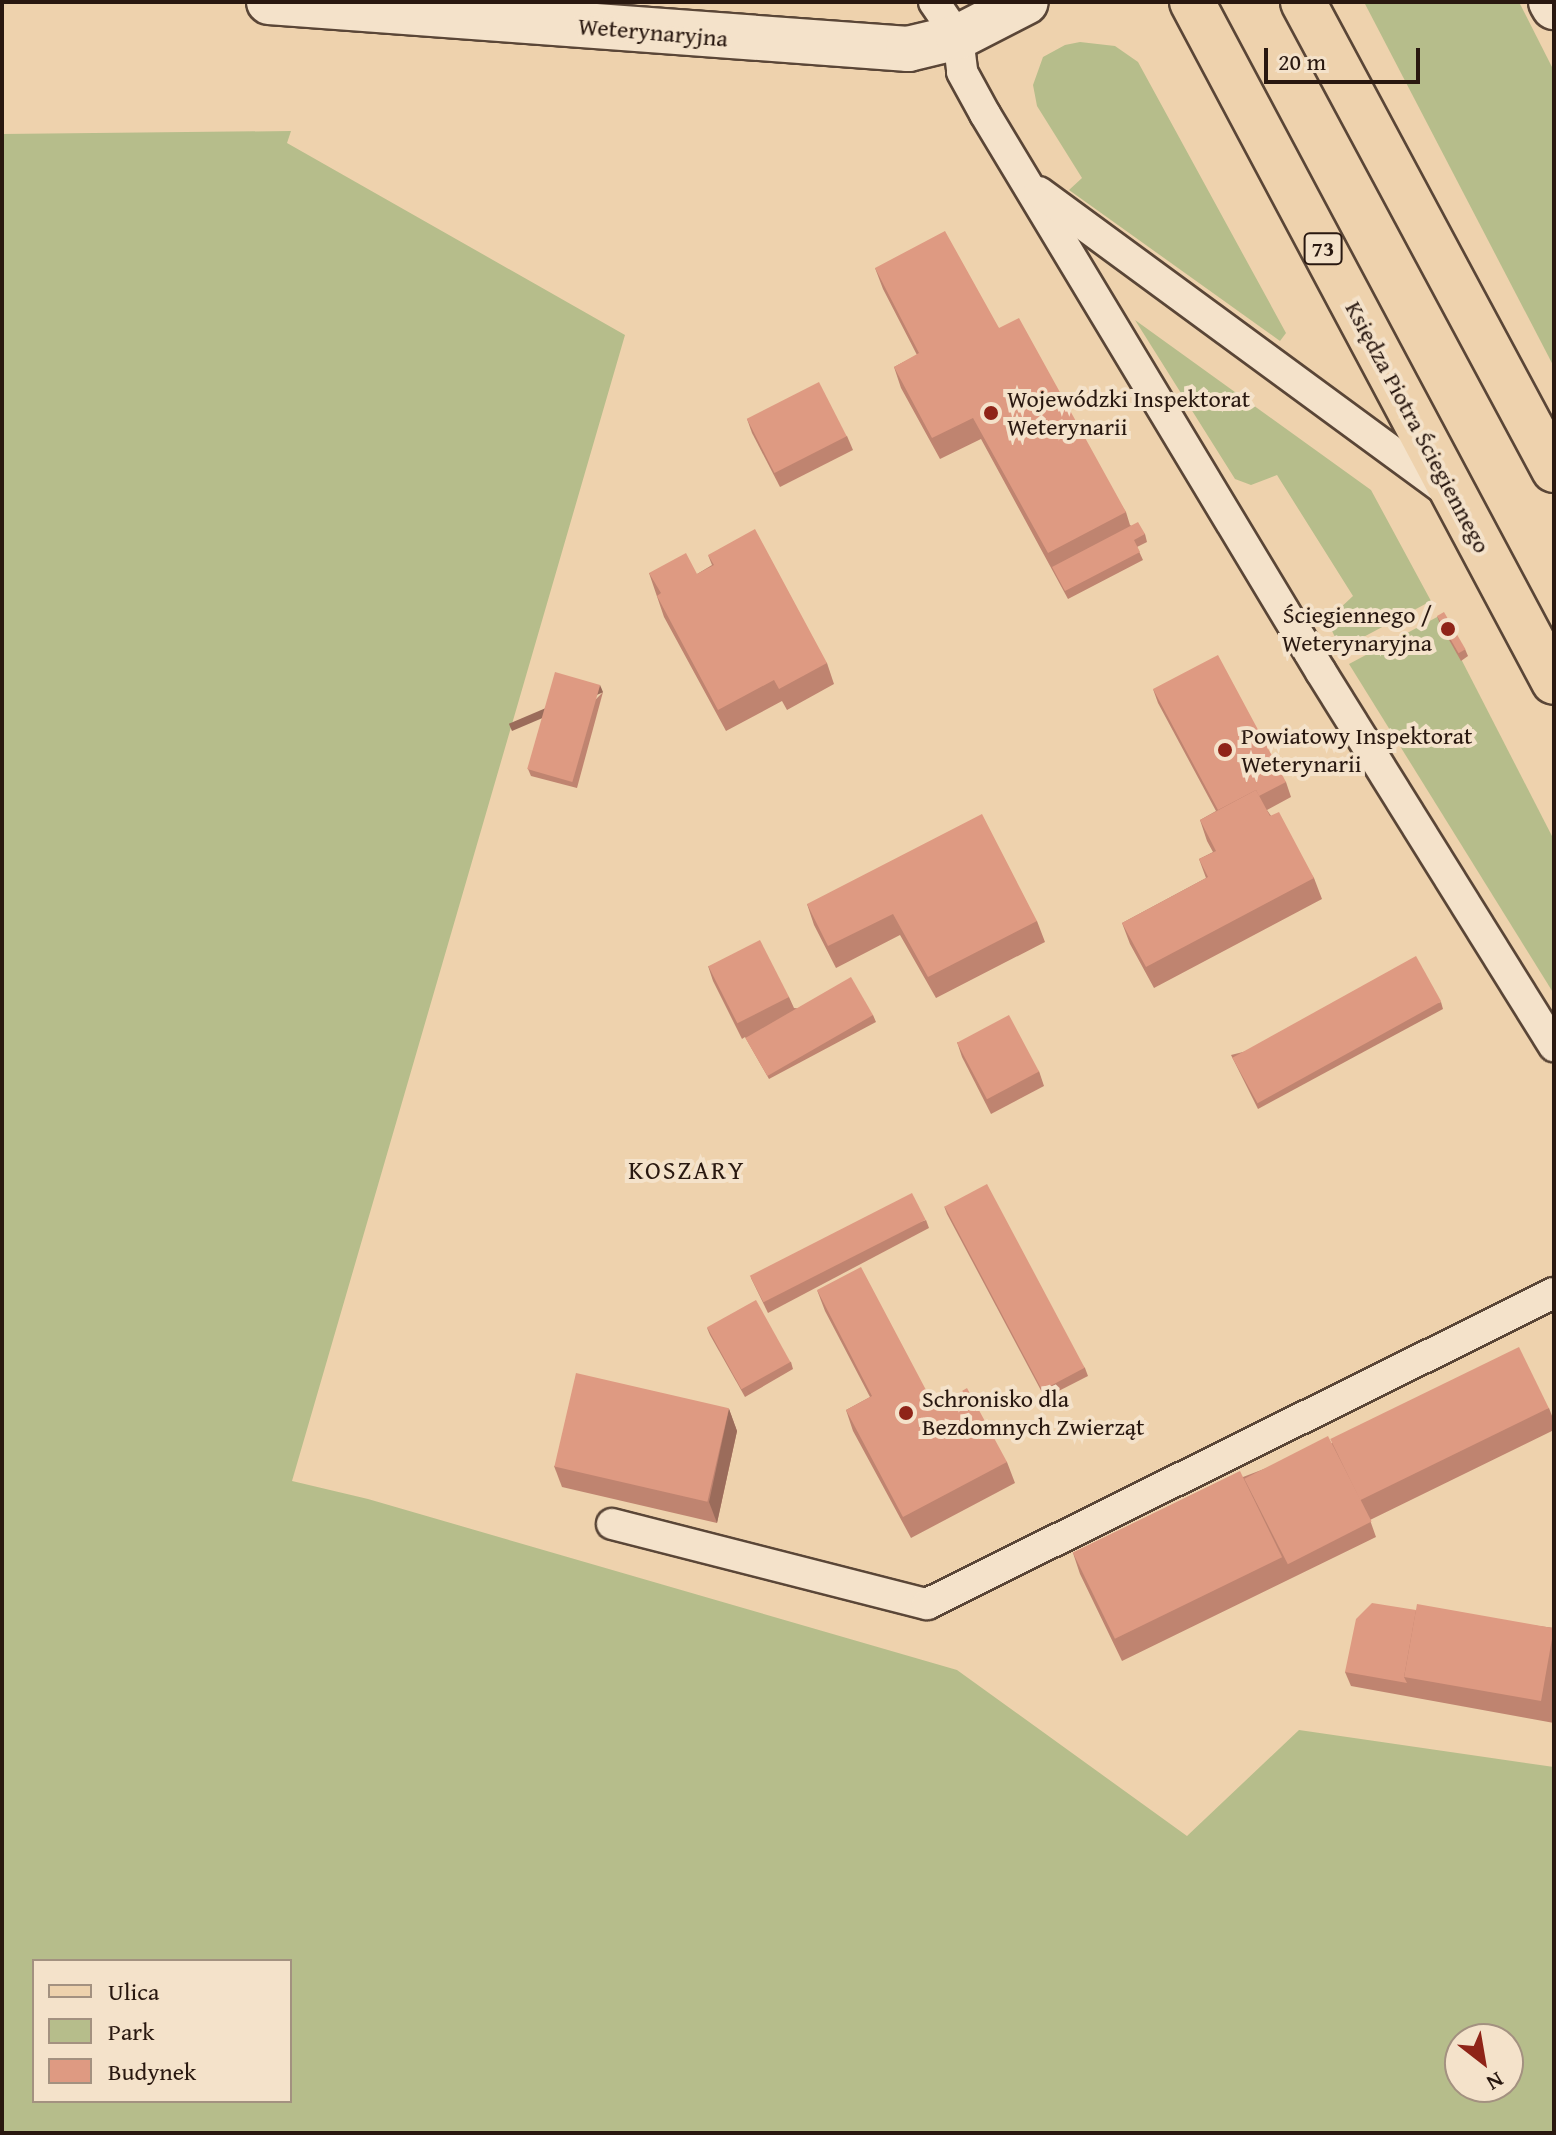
<!DOCTYPE html>
<html>
<head>
<meta charset="utf-8">
<style>
  body { margin:0 }
  #map { position:relative; width:1556px; height:2135px; overflow:hidden; background:#eed2ad; font-family:"Gentium Book Plus",serif }
  div>[style] { position:absolute }
  .green>* { inset:0; background:#b6bd8b }
  .roads { filter:drop-shadow(2px 0 #5a4637) drop-shadow(-2px 0 #5a4637) drop-shadow(0 2px #5a4637) drop-shadow(0 -2px #5a4637) }
  .service>* { height:30px; margin:-15px; padding:0 15px; transform-origin:15px; border-radius:15px; background:#f4e2ca }
  .minor>* { height:44px; margin:-22px; padding:0 22px; transform-origin:22px; border-radius:22px; background:#f4e2ca }
  .primary>* { height:44px; margin:-22px; padding:0 22px; transform-origin:22px; border-radius:22px; background:#eed2ad }
  .wall>* { inset:0; background:#bf8470 }
  .shaded-wall>* { inset:0; background:#9b6c5b; transform-origin:0 0 }
  .building>* { inset:0; background:#de9a82; transform-origin:0 0 }
  .dots>* { width:22px; height:22px; translate:-50% -50%; box-sizing:border-box; border:4px solid #f4e2ca; border-radius:50% }
  span { translate:-50% -50%; white-space:nowrap; text-align:center; line-height:1.15; -webkit-text-stroke:8px #f4e2ca; paint-order:stroke }
  .shield-label span { padding:2px 6px; background:#f4e2ca; border:2px solid; border-radius:6px; -webkit-text-stroke-width:0 }
  .shield-label { font-size:22px; color:#291810; font-weight:700 }
  .street-label { font-size:24px; color:#291810 }
  .poi-label { font-size:24px; color:#291810 }
  .left { translate:0 -50%; text-align:left }
  .right { translate:-100% -50%; text-align:right }
  .neighbourhood-label { font-size:26px; color:#291810; letter-spacing:2px }
  .frame { position:absolute; inset:0; border:4px solid #291810; pointer-events:none }
  .legend { position:absolute; left:32px; top:1959px; width:260px; height:144px; box-sizing:border-box; background:#f4e2ca; border:2px solid #a39180; margin:0; padding:10px 14px; list-style:none; font-size:24px; color:#291810 }
  .legend li { display:flex; align-items:center; gap:16px; height:40px }
  .legend b { width:40px; border:2px solid #a39180 }
  .north { position:absolute; left:1444px; top:2023px; width:80px; height:80px; box-sizing:border-box; background:#f4e2ca; border:2px solid #a39180; border-radius:50%; rotate:149deg; font-size:22px; font-weight:700; line-height:32px; text-align:center; color:#291810 }
  .north::after { content:''; display:block; margin:auto; width:28px; height:36px; background:#8f2418; clip-path:polygon(50% 0,100% 100%,50% 72%,0 100%) }
  .scale { position:absolute; left:1264px; top:48px; width:156px; height:36px; box-sizing:border-box; border:4px solid #291810; border-top:0; padding-left:10px; font-size:24px; line-height:28px; white-space:nowrap; color:#291810; -webkit-text-stroke:6px #f4e2ca; paint-order:stroke }
</style>
</head>
<body>
<div id="map">
  <div class="green">
    <i style="clip-path:polygon(1364px 2px,1519px 2px,1554px 71px,1554px 367px)"></i>
    <i style="clip-path:polygon(1080px 42px,1115px 46px,1138px 62px,1286px 333px,1280px 341px,1069px 190px,1082px 178px,1037px 106px,1033px 85px,1043px 57px,1065px 45px)"></i>
    <i style="clip-path:polygon(evenodd,291px 131px,287px 143px,625px 335px,292px 1481px,368px 1499px,957px 1670px,1187px 1836px,1299px 1730px,1554px 1767px,1554px 2133px,2px 2133px,2px 134px,291px 131px,290px 1961px,290px 2101px,34px 2101px,34px 1961px,290px 1961px,291px 131px,1508px 2039px,1508px 2087px,1460px 2087px,1460px 2039px,1508px 2039px)"></i>
    <i style="clip-path:polygon(1135px 320px,1371px 490px,1431px 601px,1341px 649px,1330px 627px,1338px 610px,1353px 596px,1277px 475px,1251px 485px,1235px 479px)"></i>
    <i style="clip-path:polygon(1439px 616px,1554px 840px,1554px 994px,1349px 664px)"></i>
  </div>
  <div class="roads">
    <div class="service">
      <i style="left:934px;top:2px;width:42px;rotate:55.6deg"></i>
      <i style="left:958px;top:37px;width:35px;rotate:83deg"></i>
      <i style="left:962px;top:72px;width:48px;rotate:61.3deg"></i>
      <i style="left:985px;top:114px;width:651px;rotate:58.95deg"></i>
      <i style="left:1321px;top:672px;width:441px;rotate:58.1deg"></i>
      <i style="left:1039px;top:192px;width:504px;rotate:36.28deg"></i>
      <i style="left:612px;top:1524px;width:325px;rotate:14.3deg"></i>
      <i style="left:927px;top:1604px;width:700px;rotate:-26.38deg"></i>
    </div>
    <div class="minor">
      <i style="left:269px;top:2px;width:641px;rotate:4.21deg"></i>
      <i style="left:908px;top:49px;width:51px;rotate:-13.5deg"></i>
      <i style="left:958px;top:37px;width:76px;rotate:-27.2deg"></i>
      <i style="left:1551px;top:2px;width:6px;rotate:59deg"></i>
    </div>
    <div class="primary">
      <i style="left:1192px;top:2px;width:770px;rotate:61.97deg"></i>
      <i style="left:1303px;top:2px;width:531px;rotate:61.79deg"></i>
    </div>
  </div>
  <div class="wall">
    <i style="clip-path:polygon(875px 268px,999px 328px,1126px 512px,1130px 525px,1145px 534px,1147px 542px,1137px 547px,1143px 560px,1068px 599px,981px 439px,940px 459px,901px 388px,894px 367px,917px 355px,883px 289px)"></i>
    <i style="clip-path:polygon(747px 419px,847px 436px,853px 450px,780px 487px,752px 433px)"></i>
    <i style="clip-path:polygon(708px 555px,827px 663px,834px 684px,787px 710px,782px 701px,726px 731px,664px 617px,649px 573px,697px 574px,712px 565px)"></i>
    <i style="clip-path:polygon(1437px 616px,1465px 649px,1468px 656px,1461px 661px,1440px 624px)"></i>
    <i style="clip-path:polygon(1153px 689px,1286px 782px,1291px 797px,1267px 810px,1314px 878px,1322px 899px,1154px 988px,1130px 944px,1122px 923px,1206px 878px,1199px 859px,1213px 852px,1207px 841px,1200px 820px,1216px 811px,1158px 703px)"></i>
    <i style="clip-path:polygon(603px 692px,577px 788px,531px 776px,528px 769px)"></i>
    <i style="clip-path:polygon(807px 904px,1037px 921px,1045px 942px,936px 998px,900px 935px,836px 968px,814px 925px)"></i>
    <i style="clip-path:polygon(708px 966px,789px 997px,794px 1008px,873px 1015px,876px 1022px,769px 1079px,745px 1037px,742px 1039px,713px 981px)"></i>
    <i style="clip-path:polygon(1441px 1002px,1443px 1009px,1258px 1109px,1231px 1055px)"></i>
    <i style="clip-path:polygon(957px 1042px,1039px 1071px,1044px 1086px,991px 1114px,962px 1057px)"></i>
    <i style="clip-path:polygon(944px 1206px,1085px 1368px,1088px 1376px,1045px 1398px,947px 1214px)"></i>
    <i style="clip-path:polygon(926px 1220px,929px 1228px,768px 1313px,751px 1278px)"></i>
    <i style="clip-path:polygon(817px 1290px,935px 1407px,1007px 1462px,1015px 1483px,911px 1538px,853px 1431px,846px 1410px,870px 1397px,825px 1311px)"></i>
    <i style="clip-path:polygon(707px 1328px,791px 1362px,793px 1369px,745px 1397px,710px 1335px)"></i>
    <i style="clip-path:polygon(1549px 1408px,1554px 1421px,1554px 1430px,1370px 1520px,1376px 1537px,1122px 1661px,1080px 1574px,1073px 1553px,1243px 1477px,1332px 1443px)"></i>
    <i style="clip-path:polygon(729px 1409px,737px 1431px,717px 1523px,562px 1487px,554px 1466px)"></i>
    <i style="clip-path:polygon(1416px 1610px,1554px 1628px,1554px 1723px,1351px 1686px,1345px 1672px)"></i>
  </div>
  <div class="shaded-wall">
    <i style="left:600px;top:685px;width:8px;height:99px;rotate:67deg"></i>
    <i style="clip-path:polygon(729px 1409px,737px 1431px,717px 1523px,709px 1502px)"></i>
  </div>
  <div class="building">
    <i style="clip-path:polygon(945px 231px,999px 328px,1019px 318px,1126px 512px,1048px 553px,973px 418px,932px 438px,894px 367px,919px 353px,875px 268px)"></i>
    <i style="left:819px;top:382px;width:61px;height:81px;rotate:63deg"></i>
    <i style="clip-path:polygon(1138px 522px,1145px 534px,1134px 540px,1140px 552px,1065px 591px,1052px 567px)"></i>
    <i style="clip-path:polygon(755px 529px,827px 663px,779px 689px,774px 680px,718px 710px,657px 596px,661px 593px,649px 573px,686px 553px,697px 574px,714px 565px,708px 555px)"></i>
    <i style="left:1444px;top:612px;width:43px;height:8px;rotate:60deg"></i>
    <i style="clip-path:polygon(1218px 655px,1286px 782px,1259px 796px,1256px 790px,1218px 810px,1153px 689px)"></i>
    <i style="left:555px;top:672px;width:47px;height:101px;rotate:16deg"></i>
    <i style="clip-path:polygon(1256px 790px,1270px 816px,1279px 812px,1314px 878px,1146px 967px,1122px 923px,1208px 877px,1199px 859px,1216px 851px,1200px 820px)"></i>
    <i style="clip-path:polygon(982px 814px,1037px 921px,928px 977px,893px 914px,828px 946px,807px 904px)"></i>
    <i style="left:760px;top:940px;width:64px;height:58px;rotate:63deg"></i>
    <i style="left:1416px;top:956px;width:52px;height:210px;rotate:61deg"></i>
    <i style="left:851px;top:977px;width:44px;height:122px;rotate:60deg"></i>
    <i style="left:1009px;top:1015px;width:64px;height:59px;rotate:62deg"></i>
    <i style="left:987px;top:1184px;width:208px;height:48px;rotate:62deg"></i>
    <i style="left:912px;top:1193px;width:30px;height:182px;rotate:63deg"></i>
    <i style="clip-path:polygon(861px 1267px,935px 1407px,967px 1388px,1007px 1462px,903px 1517px,846px 1410px,872px 1396px,817px 1290px)"></i>
    <i style="left:756px;top:1300px;width:71px;height:56px;rotate:61deg"></i>
    <i style="left:1519px;top:1347px;width:68px;height:210px;rotate:64deg"></i>
    <i style="left:576px;top:1373px;width:157px;height:96px;rotate:13deg"></i>
    <i style="left:1328px;top:1436px;width:96px;height:94px;rotate:63deg"></i>
    <i style="left:1240px;top:1471px;width:96px;height:186px;rotate:64deg"></i>
    <i style="clip-path:polygon(1372px 1603px,1416px 1610px,1404px 1677px,1407px 1683px,1345px 1672px,1356px 1619px)"></i>
    <i style="left:1417px;top:1604px;width:139px;height:74px;rotate:10deg"></i>
  </div>
  <div class="dots">
    <i style="left:991px;top:413px;background:#8f2418"></i>
    <i style="left:1448px;top:629px;background:#8f2418"></i>
    <i style="left:1225px;top:750px;background:#8f2418"></i>
    <i style="left:906px;top:1413px;background:#8f2418"></i>
  </div>
  <div class="shield-label">
    <span style="left:1323px;top:249px">73</span>
  </div>
  <div class="street-label">
    <span style="left:653px;top:32px;rotate:5deg">Weterynaryjna</span>
    <span style="left:1418px;top:427px;rotate:62deg">Księdza Piotra Ściegiennego</span>
  </div>
  <div class="poi-label">
    <span class="left" style="left:1007px;top:413px">Wojewódzki Inspektorat<br>Weterynarii</span>
    <span class="right" style="left:1432px;top:629px">Ściegiennego /<br>Weterynaryjna</span>
    <span class="left" style="left:1241px;top:750px">Powiatowy Inspektorat<br>Weterynarii</span>
    <span class="left" style="left:922px;top:1413px">Schronisko dla<br>Bezdomnych Zwierząt</span>
  </div>
  <div class="neighbourhood-label">
    <span style="left:687px;top:1170px">KOSZARY</span>
  </div>
  <div class="frame"></div>
  <ul class="legend">
  <li><b style="height:10px;background:#eed2ad"></b>Ulica</li>
  <li><b style="height:22px;background:#b6bd8b"></b>Park</li>
  <li><b style="height:22px;background:#de9a82"></b>Budynek</li>
  </ul>
  <div class="north">N</div>
  <div class="scale">20 m</div>
</div>
</body>
</html>
